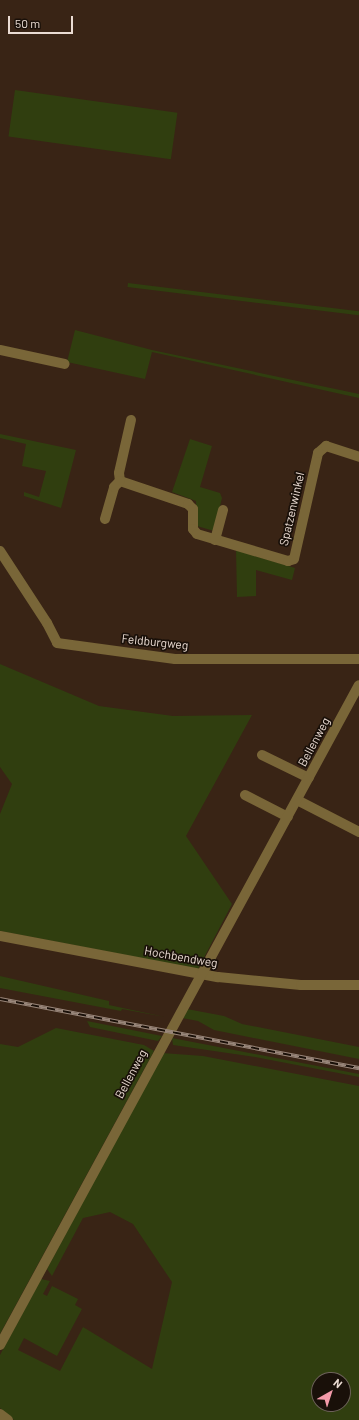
<!DOCTYPE html>
<html>
<head>
<meta charset="utf-8">
<style>
  body { margin:0 }
  #map { position:relative; width:359px; height:1420px; overflow:hidden; background:#392415; font-family:Barlow,sans-serif }
  div>[style] { position:absolute }
  .green>* { inset:0; background:#303e0f; transform-origin:0 0 }
  .minor>* { height:10px; margin:-5px; padding:0 5px; transform-origin:5px; border-radius:5px; background:#796638 }
  .rail>* { height:4px; margin-top:-2px; transform-origin:0; background:repeating-linear-gradient(90deg,#191009 0 8px,#99877b 0 16px); box-sizing:border-box; border-block:1px solid #99877b }
  span { translate:-50% -50%; white-space:nowrap; text-align:center; line-height:1.15; -webkit-text-stroke:3.5px #191009; paint-order:stroke }
  .street-label { font-size:12px; color:#ebdcd3 }
  .north { position:absolute; left:311px; top:1372px; width:40px; height:40px; box-sizing:border-box; background:#191009; border:1px solid #6d625a; border-radius:50%; rotate:39deg; font-size:11px; font-weight:700; line-height:16px; text-align:center; color:#ebdcd3 }
  .north::after { content:''; display:block; margin:auto; width:14px; height:18px; background:#f39aa9; clip-path:polygon(50% 0,100% 100%,50% 72%,0 100%) }
  .scale { position:absolute; left:8px; top:16px; width:65px; height:18px; box-sizing:border-box; border:2px solid #ebdcd3; border-top:0; padding-left:5px; font-size:12px; line-height:14px; white-space:nowrap; color:#ebdcd3; -webkit-text-stroke:3px #191009; paint-order:stroke }
</style>
</head>
<body>
<div id="map">
  <div class="green">
    <i style="left:15px;top:90px;width:164px;height:47px;rotate:8deg"></i>
    <i style="left:128px;top:283px;width:233px;height:4px;rotate:7deg"></i>
    <i style="clip-path:polygon(75px 330px,152px 350px,359px 394px,359px 398px,152px 352px,145px 379px,67px 362px)"></i>
    <i style="clip-path:polygon(0 434px,76px 450px,61px 508px,24px 496px,24px 492px,39px 497px,46px 471px,22px 466px,26px 444px,0 438px)"></i>
    <i style="clip-path:polygon(190px 439px,212px 446px,200px 487px,220px 493px,222px 498px,214px 531px,197px 526px,196px 501px,172px 492px)"></i>
    <i style="clip-path:polygon(236px 550px,295px 568px,292px 580px,256px 570px,256px 596px,237px 597px)"></i>
    <i style="clip-path:polygon(0 664px,99px 706px,173px 716px,252px 715px,186px 836px,232px 904px,198px 969px,0 931px,0 814px,12px 784px,0 767px)"></i>
    <i style="clip-path:polygon(0 976px,109px 1001px,109px 1005px,165px 1017px,122px 1009px,121px 1011px,0 988px)"></i>
    <i style="clip-path:polygon(187px 1009px,224px 1016px,242px 1024px,359px 1047px,359px 1059px,214px 1030px,198px 1021px,182px 1018px)"></i>
    <i style="clip-path:polygon(87px 1021px,162px 1036px,158px 1041px,90px 1027px)"></i>
    <i style="clip-path:polygon(56px 1028px,144px 1045px,154px 1051px,0 1334px,0 1044px,18px 1047px)"></i>
    <i style="clip-path:polygon(172px 1038px,359px 1074px,359px 1077px,255px 1057px,173px 1045px)"></i>
    <i style="clip-path:polygon(evenodd,162px 1053px,203px 1056px,359px 1086px,359px 1420px,14px 1420px,0 1408px,0 1355px,41px 1279px,50px 1281px,43px 1294px,47px 1296px,52px 1286px,78px 1299px,75px 1305px,82px 1309px,57px 1356px,24px 1338px,18px 1350px,60px 1371px,83px 1327px,152px 1369px,172px 1282px,133px 1224px,110px 1212px,83px 1218px,52px 1276px,47px 1269px,162px 1053px,319px 1380px,343px 1380px,343px 1404px,319px 1404px,319px 1380px)"></i>
  </div>
  <div class="minor">
    <i style="left:0;top:350px;width:66px;rotate:12.2deg"></i>
    <i style="left:131px;top:420px;width:54px;rotate:102.8deg"></i>
    <i style="left:119px;top:473px;width:8px;rotate:83deg"></i>
    <i style="left:120px;top:481px;width:72px;rotate:18.7deg"></i>
    <i style="left:188px;top:504px;width:7px;rotate:45deg"></i>
    <i style="left:193px;top:509px;width:20px;rotate:90deg"></i>
    <i style="left:193px;top:529px;width:6px;rotate:51deg"></i>
    <i style="left:197px;top:534px;width:95px;rotate:16.5deg"></i>
    <i style="left:288px;top:561px;width:6px;rotate:-18deg"></i>
    <i style="left:294px;top:559px;width:109px;rotate:-77.2deg"></i>
    <i style="left:318px;top:453px;width:11px;rotate:-41deg"></i>
    <i style="left:326px;top:446px;width:35px;rotate:18deg"></i>
    <i style="left:105px;top:519px;width:33px;rotate:-74deg"></i>
    <i style="left:114px;top:487px;width:8px;rotate:-45deg"></i>
    <i style="left:215px;top:540px;width:31px;rotate:-75deg"></i>
    <i style="left:0;top:551px;width:86px;rotate:56.9deg"></i>
    <i style="left:47px;top:623px;width:22px;rotate:63deg"></i>
    <i style="left:57px;top:643px;width:119px;rotate:7.7deg"></i>
    <i style="left:175px;top:659px;width:184px"></i>
    <i style="left:262px;top:755px;width:52px;rotate:26.1deg"></i>
    <i style="left:245px;top:795px;width:48px;rotate:27.1deg"></i>
    <i style="left:297px;top:800px;width:70px;rotate:27.3deg"></i>
    <i style="left:0;top:936px;width:222px;rotate:10.7deg"></i>
    <i style="left:218px;top:977px;width:83px;rotate:5.5deg"></i>
    <i style="left:301px;top:985px;width:58px"></i>
    <i style="left:0;top:1345px;width:751px;rotate:-61.46deg"></i>
    <i style="left:0;top:1414px;width:10px;rotate:37deg"></i>
  </div>
  <div class="rail">
    <i style="left:0;top:999px;width:366px;rotate:10.9deg"></i>
  </div>
  <div class="street-label">
    <span style="left:292px;top:509px;rotate:-77deg">Spatzenwinkel</span>
    <span style="left:155px;top:642px;rotate:6deg">Feldburgweg</span>
    <span style="left:314px;top:742px;rotate:-62deg">Bellenweg</span>
    <span style="left:181px;top:957px;rotate:10deg">Hochbendweg</span>
    <span style="left:131px;top:1074px;rotate:-62deg">Bellenweg</span>
  </div>
  <div class="north">N</div>
  <div class="scale">50 m</div>
</div>
</body>
</html>
